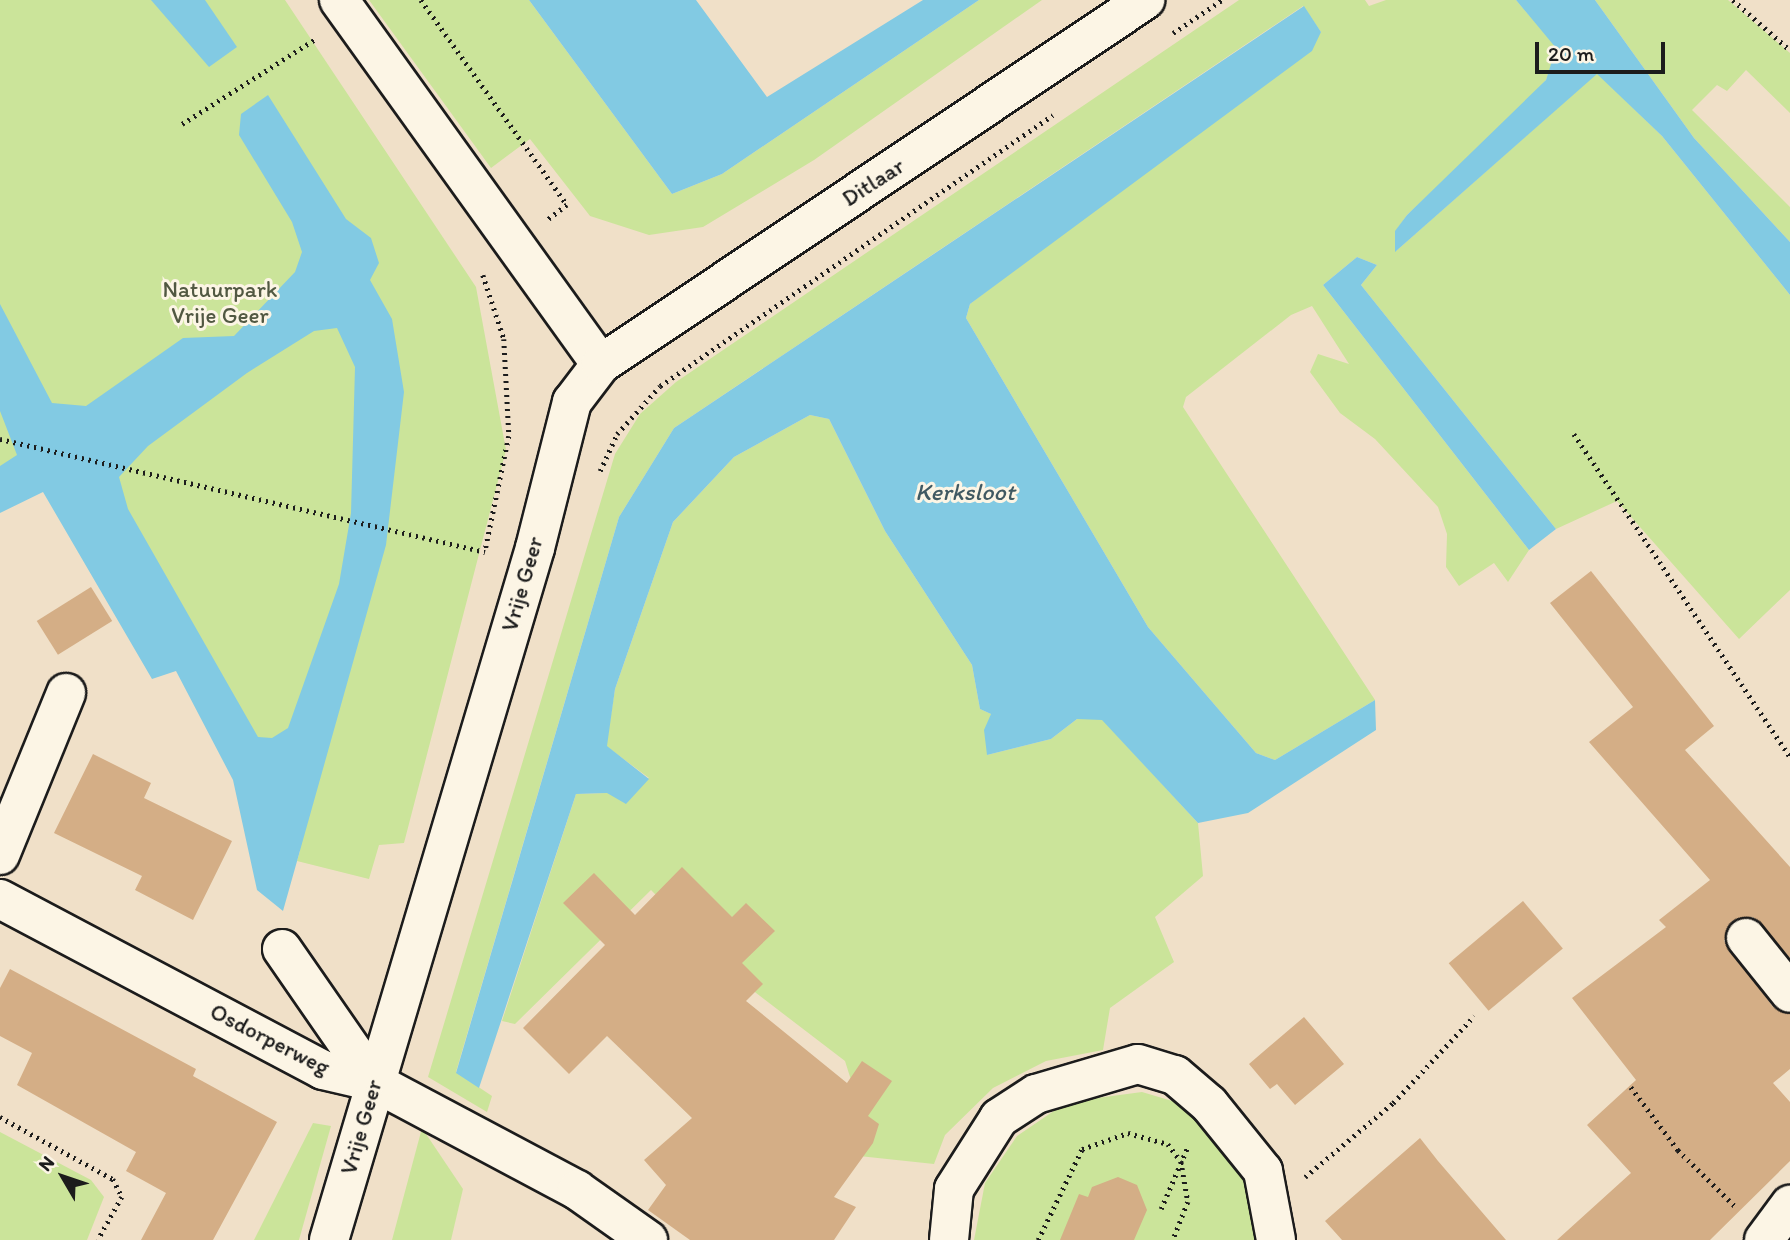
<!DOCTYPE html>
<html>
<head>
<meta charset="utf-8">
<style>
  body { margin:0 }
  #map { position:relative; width:1790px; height:1240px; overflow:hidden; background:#f0e0c8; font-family:Itim,sans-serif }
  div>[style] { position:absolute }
  .green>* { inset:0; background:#cbe49a }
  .water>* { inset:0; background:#82cae3 }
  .building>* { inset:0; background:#d4ae86; transform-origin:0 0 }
  .path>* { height:4.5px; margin-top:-2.25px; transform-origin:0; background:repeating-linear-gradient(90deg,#1c1c1c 0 2px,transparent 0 7px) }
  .roads { filter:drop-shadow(2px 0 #1c1c1c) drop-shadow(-2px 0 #1c1c1c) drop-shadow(0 2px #1c1c1c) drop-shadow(0 -2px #1c1c1c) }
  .minor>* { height:38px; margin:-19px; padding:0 19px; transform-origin:19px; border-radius:19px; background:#fcf5e5 }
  span { translate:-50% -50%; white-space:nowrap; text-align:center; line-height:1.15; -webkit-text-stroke:6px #fcf5e5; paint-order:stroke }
  .street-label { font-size:23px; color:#1c1c1c }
  .park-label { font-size:23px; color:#515842 }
  .water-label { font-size:24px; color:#405962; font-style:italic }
  .north { position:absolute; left:28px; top:1142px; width:70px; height:70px; -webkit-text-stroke:5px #fcf5e5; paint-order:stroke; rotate:309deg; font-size:19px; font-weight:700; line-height:28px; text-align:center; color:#1c1c1c }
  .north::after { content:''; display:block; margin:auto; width:24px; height:32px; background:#1c1c1c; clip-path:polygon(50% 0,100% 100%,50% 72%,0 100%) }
  .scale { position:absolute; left:1535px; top:42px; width:130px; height:32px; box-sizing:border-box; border:4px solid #1c1c1c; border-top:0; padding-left:9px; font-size:21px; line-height:24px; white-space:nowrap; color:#1c1c1c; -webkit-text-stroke:5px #fcf5e5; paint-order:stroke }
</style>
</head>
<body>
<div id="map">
  <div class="green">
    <i style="clip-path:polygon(0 0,285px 0,476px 287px,506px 450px,404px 843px,379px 845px,369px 879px,297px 861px,300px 851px,90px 481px,0 501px)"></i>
    <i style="clip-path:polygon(369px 0,529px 0,672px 194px,722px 174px,979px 0,1042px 0,814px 160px,703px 227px,649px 235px,590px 216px,530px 139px,491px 168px)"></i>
    <i style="clip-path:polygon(1239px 0,1365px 0,1369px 6px,1386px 0,1516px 0,1557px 48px,1546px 80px,1525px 104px,1407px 215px,1395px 232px,1396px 251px,1597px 73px,1662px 136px,1790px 295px,1790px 590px,1739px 639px,1617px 501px,1556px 529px,1361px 285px,1377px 265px,1357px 257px,1323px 285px,1529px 550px,1508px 582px,1494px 563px,1459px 586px,1446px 567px,1447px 534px,1438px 507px,1375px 439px,1340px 413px,1310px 372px,1318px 354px,1349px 364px,1312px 306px,1291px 315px,1186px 397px,1183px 407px,1375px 700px,1275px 760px,1256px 753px,1148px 627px,966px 318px,970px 304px,1321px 32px,1303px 6px,674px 428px,619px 517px,456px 1072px,492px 1096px,487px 1112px,428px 1077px,615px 454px,640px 414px,676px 382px)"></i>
    <i style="clip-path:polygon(1595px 0,1728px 0,1790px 53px,1790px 113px,1746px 70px,1727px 91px,1717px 85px,1692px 110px,1790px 207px,1790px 242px,1694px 138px)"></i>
    <i style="clip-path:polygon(810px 415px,829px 419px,885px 531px,972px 665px,980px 709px,991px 714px,987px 755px,1051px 739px,1077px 719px,1102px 719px,1198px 823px,1203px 876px,1155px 917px,1174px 962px,1110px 1008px,1103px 1050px,1046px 1061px,993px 1088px,945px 1135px,934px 1164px,859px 1156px,857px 1099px,845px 1061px,743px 983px,651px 890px,515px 1024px,502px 1021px,576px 794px,607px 793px,649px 778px,606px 746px,615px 689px,673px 522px,734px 457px)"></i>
    <i style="clip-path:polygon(1142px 1092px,1179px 1103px,1244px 1154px,1270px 1240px,974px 1240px,985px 1183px,1017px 1136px,1067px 1102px)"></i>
    <i style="clip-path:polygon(313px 1123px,331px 1126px,299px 1240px,254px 1240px)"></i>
    <i style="clip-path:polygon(422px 1128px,463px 1189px,451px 1240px,392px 1240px)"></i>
    <i style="clip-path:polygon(0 1132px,91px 1180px,104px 1197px,87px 1240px,0 1240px)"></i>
  </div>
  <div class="water">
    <i style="clip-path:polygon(151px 0,205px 0,237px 47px,209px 67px)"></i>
    <i style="clip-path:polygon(529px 0,696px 0,767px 97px,923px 0,979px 0,722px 174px,672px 194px)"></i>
    <i style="clip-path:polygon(1516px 0,1595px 0,1694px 138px,1790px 242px,1790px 295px,1662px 136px,1597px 74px,1395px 252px,1395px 231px,1407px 215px,1546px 80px,1556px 48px)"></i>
    <i style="clip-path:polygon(1304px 6px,1321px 32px,1312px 51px,970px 304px,966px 318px,1148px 627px,1256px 753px,1275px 760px,1375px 700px,1376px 730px,1248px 813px,1198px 823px,1102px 720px,1077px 719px,1051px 739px,987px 755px,984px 730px,991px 714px,980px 709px,972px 665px,885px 531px,829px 419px,810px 415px,734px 457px,673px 522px,615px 689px,607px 746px,649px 779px,626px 804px,607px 793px,576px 794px,479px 1088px,456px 1073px,619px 517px,674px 428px)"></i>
    <i style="clip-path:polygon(evenodd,268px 95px,346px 219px,371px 238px,379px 263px,370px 280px,392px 319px,404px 392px,386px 545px,283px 911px,257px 890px,233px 780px,176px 671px,152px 679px,43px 492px,0 513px,0 466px,17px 455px,0 411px,0 304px,52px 403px,86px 406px,183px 338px,234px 336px,295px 272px,302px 252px,292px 222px,239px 135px,241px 114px,268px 95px,337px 328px,355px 367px,351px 513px,339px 584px,288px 728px,272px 738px,258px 737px,128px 509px,119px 477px,148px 446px,247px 373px,314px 331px,337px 328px)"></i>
    <i style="clip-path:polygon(1357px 257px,1377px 265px,1361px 285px,1556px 529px,1529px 550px,1323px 285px)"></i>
  </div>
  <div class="building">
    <i style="clip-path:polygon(1591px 571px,1714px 726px,1685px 750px,1790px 867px,1790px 958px,1753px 917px,1732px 921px,1724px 941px,1773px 1007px,1790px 1014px,1790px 1069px,1773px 1083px,1790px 1102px,1790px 1161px,1710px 1240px,1557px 1240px,1631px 1173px,1587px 1125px,1636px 1080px,1572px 998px,1666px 927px,1659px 920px,1710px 880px,1589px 742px,1633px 707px,1550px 603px)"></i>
    <i style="left:91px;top:587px;width:40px;height:64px;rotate:58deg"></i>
    <i style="clip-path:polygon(93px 754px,151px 783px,144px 798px,232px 841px,193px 920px,135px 890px,142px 876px,54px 833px)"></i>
    <i style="clip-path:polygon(682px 867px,732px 917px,746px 903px,775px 931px,742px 963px,763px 984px,746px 1001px,847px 1083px,862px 1061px,892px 1081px,868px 1116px,879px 1124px,873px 1143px,834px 1197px,856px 1207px,834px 1240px,690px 1240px,648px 1210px,666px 1185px,644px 1160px,692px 1118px,607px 1036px,569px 1074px,523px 1028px,605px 945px,563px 903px,594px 873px,635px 915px)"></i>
    <i style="left:1523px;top:901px;width:62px;height:97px;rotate:50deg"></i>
    <i style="clip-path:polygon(10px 969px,196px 1069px,193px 1076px,277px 1122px,213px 1240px,141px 1240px,166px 1193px,126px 1171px,136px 1152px,17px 1085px,32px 1053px,0 1036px,0 988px)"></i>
    <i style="clip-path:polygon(1304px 1017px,1344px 1064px,1295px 1105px,1277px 1084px,1270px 1089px,1249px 1064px)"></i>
    <i style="clip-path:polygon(1420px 1138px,1438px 1161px,1506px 1240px,1342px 1240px,1325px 1221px)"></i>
    <i style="clip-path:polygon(1118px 1177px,1137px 1185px,1147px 1210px,1134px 1240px,1060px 1240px,1079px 1194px,1088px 1197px,1092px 1187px)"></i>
  </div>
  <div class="path">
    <i style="left:421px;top:0;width:252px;rotate:54.5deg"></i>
    <i style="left:567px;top:205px;width:24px;rotate:142deg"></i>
    <i style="left:1733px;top:0;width:76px;rotate:41.3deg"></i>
    <i style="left:1173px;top:33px;width:59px;rotate:-34deg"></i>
    <i style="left:182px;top:124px;width:160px;rotate:-32.5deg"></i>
    <i style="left:483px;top:275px;width:67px;rotate:71.8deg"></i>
    <i style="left:504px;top:339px;width:97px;rotate:87deg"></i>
    <i style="left:509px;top:436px;width:118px;rotate:101.7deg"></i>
    <i style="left:1574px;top:434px;width:389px;rotate:56.2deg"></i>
    <i style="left:0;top:439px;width:498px;rotate:13.1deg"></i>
    <i style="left:600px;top:471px;width:41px;rotate:-65.3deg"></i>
    <i style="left:617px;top:434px;width:64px;rotate:-48.1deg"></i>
    <i style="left:660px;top:386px;width:477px;rotate:-34.6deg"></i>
    <i style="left:1631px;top:1087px;width:79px;rotate:53.3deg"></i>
    <i style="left:1678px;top:1150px;width:81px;rotate:44.5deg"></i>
    <i style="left:0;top:1117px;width:129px;rotate:28.8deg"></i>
    <i style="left:113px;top:1179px;width:20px;rotate:63deg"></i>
    <i style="left:122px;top:1197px;width:49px;rotate:119.2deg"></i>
    <i style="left:1305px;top:1177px;width:115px;rotate:-40.1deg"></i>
    <i style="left:1393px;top:1103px;width:119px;rotate:-47deg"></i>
    <i style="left:1161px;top:1209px;width:69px;rotate:-66.8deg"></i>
    <i style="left:1038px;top:1240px;width:101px;rotate:-64.2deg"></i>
    <i style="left:1082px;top:1149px;width:49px;rotate:-19.2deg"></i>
    <i style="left:1128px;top:1133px;width:41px;rotate:15.4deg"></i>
    <i style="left:1168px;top:1144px;width:21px;rotate:53deg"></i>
    <i style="left:1181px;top:1161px;width:42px;rotate:80.3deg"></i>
    <i style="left:1188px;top:1202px;width:41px;rotate:111.5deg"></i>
  </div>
  <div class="roads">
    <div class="minor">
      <i style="left:339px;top:0;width:448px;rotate:54.3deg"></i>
      <i style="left:0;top:855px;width:175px;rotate:-67.8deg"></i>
      <i style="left:0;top:899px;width:365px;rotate:27.9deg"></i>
      <i style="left:323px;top:1070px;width:52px;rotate:13.2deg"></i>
      <i style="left:374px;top:1082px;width:230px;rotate:28deg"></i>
      <i style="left:577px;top:1190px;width:87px;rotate:35.2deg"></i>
      <i style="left:1746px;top:938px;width:70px;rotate:51.3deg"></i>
      <i style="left:282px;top:949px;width:162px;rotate:55.3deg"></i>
      <i style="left:329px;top:1240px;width:722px;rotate:-73.42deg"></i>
      <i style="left:535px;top:548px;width:151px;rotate:-75.8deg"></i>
      <i style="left:572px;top:402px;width:48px;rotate:-52.7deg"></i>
      <i style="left:601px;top:364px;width:655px;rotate:-33.79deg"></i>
      <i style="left:949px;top:1240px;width:51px;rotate:-84.4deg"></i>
      <i style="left:954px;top:1189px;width:84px;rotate:-57.6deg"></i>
      <i style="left:999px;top:1118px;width:44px;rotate:-33deg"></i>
      <i style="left:1036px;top:1094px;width:106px;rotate:-16.4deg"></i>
      <i style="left:1138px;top:1064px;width:39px;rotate:17deg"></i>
      <i style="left:1175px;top:1075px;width:45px;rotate:40.5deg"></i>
      <i style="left:1209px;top:1104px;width:86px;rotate:51.1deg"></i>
      <i style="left:1263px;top:1171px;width:70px;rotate:79.3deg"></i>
      <i style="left:1764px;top:1240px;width:44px;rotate:-53.4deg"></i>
    </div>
  </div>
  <div class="street-label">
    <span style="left:873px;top:182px;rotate:-33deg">Ditlaar</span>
    <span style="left:522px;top:584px;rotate:-74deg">Vrije Geer</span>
    <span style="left:270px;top:1039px;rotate:27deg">Osdorperweg</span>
    <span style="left:361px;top:1127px;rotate:-74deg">Vrije Geer</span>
  </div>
  <div class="park-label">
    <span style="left:220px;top:302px">Natuurpark<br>Vrije Geer</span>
  </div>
  <div class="water-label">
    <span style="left:965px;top:492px">Kerksloot</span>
  </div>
  <div class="north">N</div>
  <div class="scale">20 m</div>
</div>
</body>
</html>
